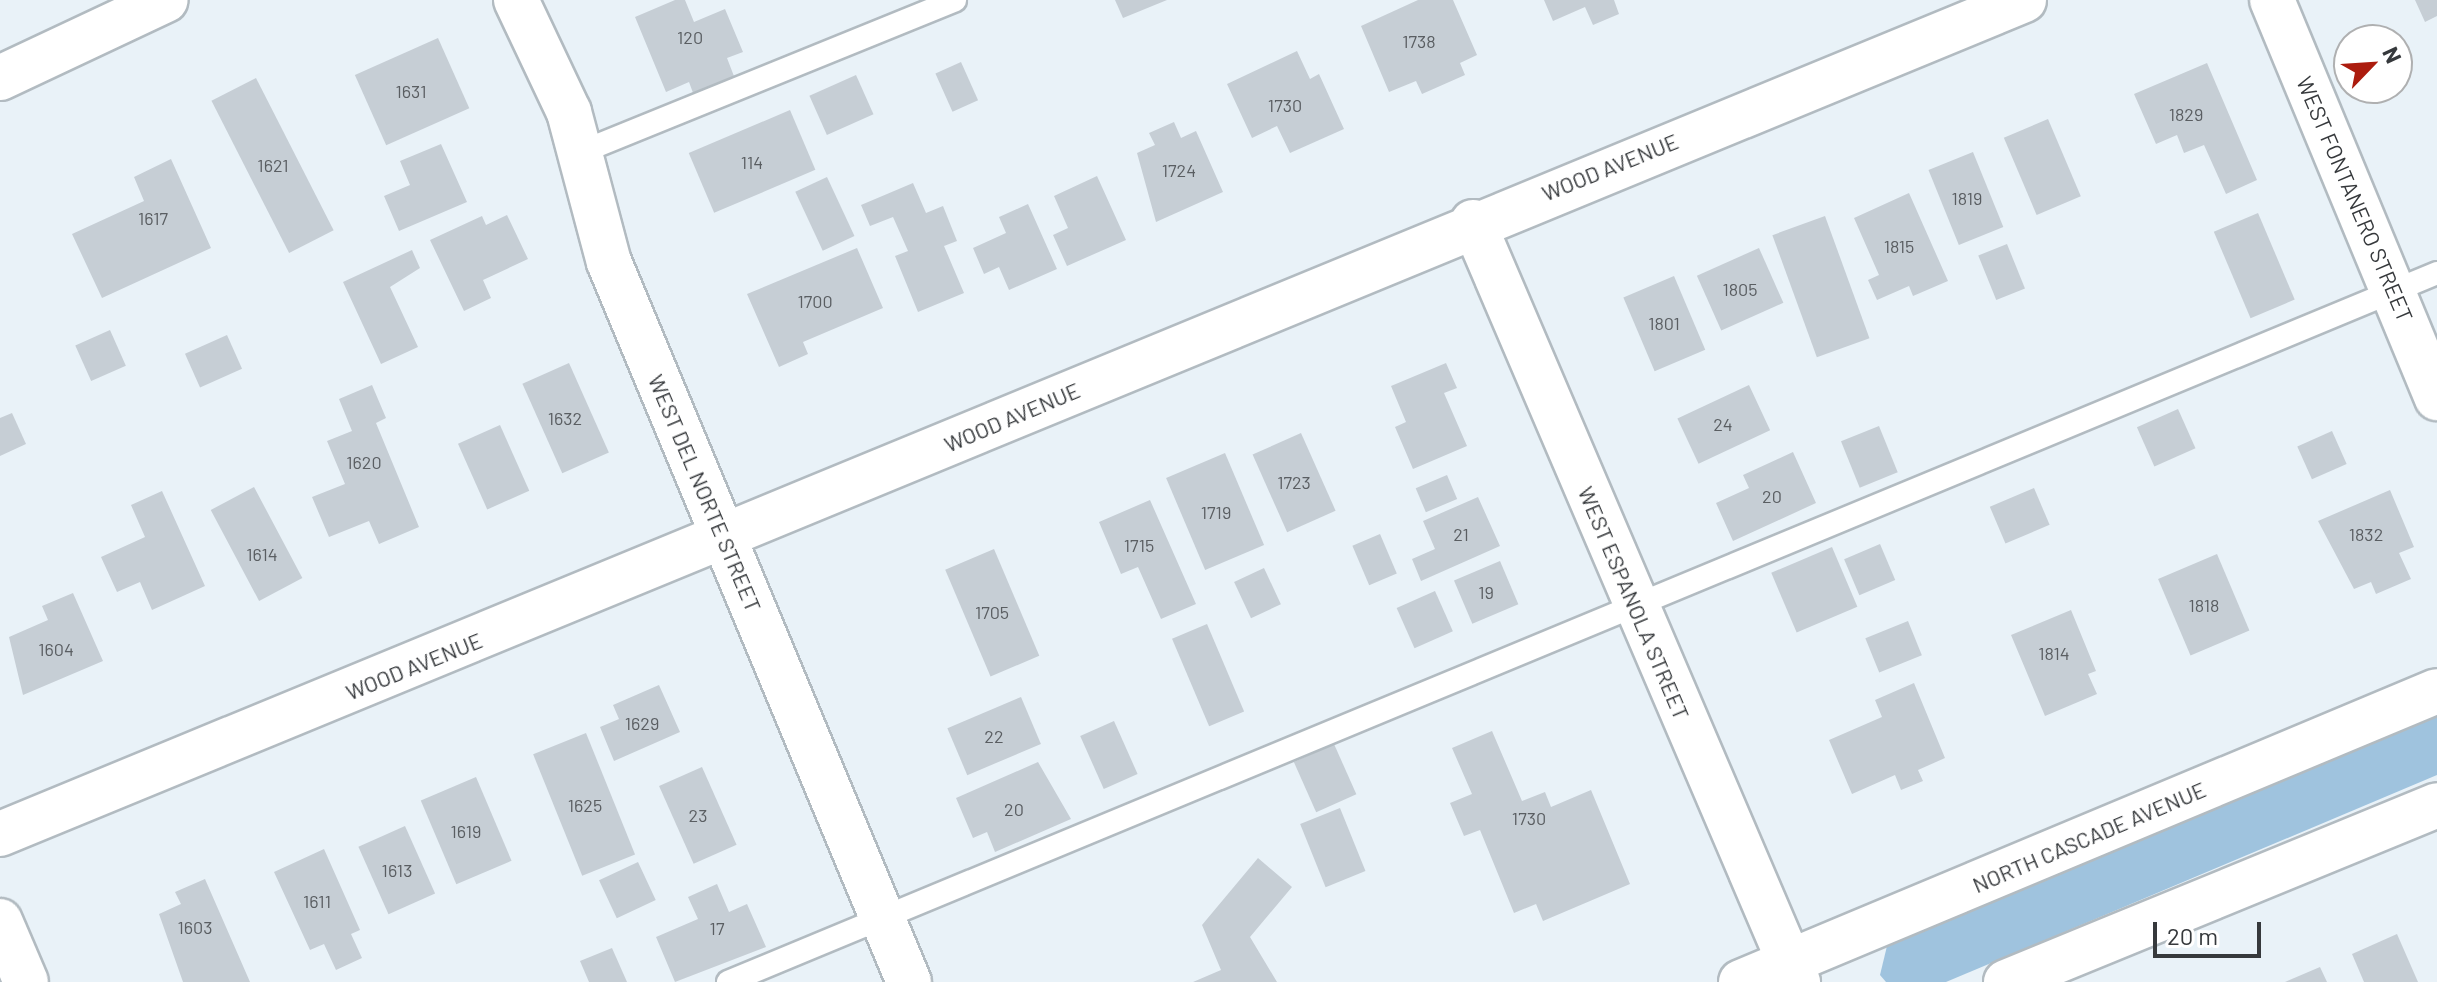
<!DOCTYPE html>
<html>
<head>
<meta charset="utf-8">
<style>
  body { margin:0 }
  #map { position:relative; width:2437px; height:982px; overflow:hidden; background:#e9f2f8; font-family:Barlow,sans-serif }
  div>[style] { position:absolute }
  .green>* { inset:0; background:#9fc3de }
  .building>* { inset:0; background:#c6ced5; transform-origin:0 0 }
  .roads { filter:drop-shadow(2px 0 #b2bbc1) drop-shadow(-2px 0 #b2bbc1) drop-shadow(0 2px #b2bbc1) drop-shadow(0 -2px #b2bbc1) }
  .lane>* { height:22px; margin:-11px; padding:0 11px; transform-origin:11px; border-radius:11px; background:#fff }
  .street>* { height:44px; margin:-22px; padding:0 22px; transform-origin:22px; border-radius:22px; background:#fff }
  .secondary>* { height:44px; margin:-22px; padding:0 22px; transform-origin:22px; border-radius:22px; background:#fff }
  span { translate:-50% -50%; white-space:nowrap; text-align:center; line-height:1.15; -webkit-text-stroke:7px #fff; paint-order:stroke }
  .number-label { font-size:18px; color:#5a5e62 }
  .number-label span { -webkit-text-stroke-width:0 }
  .street-label { font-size:22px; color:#36393c }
  .north { position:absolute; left:2333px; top:24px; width:80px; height:80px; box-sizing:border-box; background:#fff; border:2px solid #afb0b1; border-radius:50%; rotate:65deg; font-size:22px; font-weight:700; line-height:32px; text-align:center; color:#36393c }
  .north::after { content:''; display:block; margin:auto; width:28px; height:36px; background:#ac1c0e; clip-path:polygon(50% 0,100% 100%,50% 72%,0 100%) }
  .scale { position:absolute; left:2153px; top:922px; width:108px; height:36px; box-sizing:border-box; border:4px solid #36393c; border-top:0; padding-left:10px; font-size:24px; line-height:28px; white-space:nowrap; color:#36393c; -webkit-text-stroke:6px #fff; paint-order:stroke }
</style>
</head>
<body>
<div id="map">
  <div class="green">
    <i style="clip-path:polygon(2437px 712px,2437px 775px,1946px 982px,1886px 982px,1880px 975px,1887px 946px)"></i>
  </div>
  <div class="building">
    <i style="clip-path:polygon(675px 0,685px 0,694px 22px,725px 9px,743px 52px,727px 58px,737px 84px,696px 101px,689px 82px,666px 92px,635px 17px)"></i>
    <i style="clip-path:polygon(1115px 0,1167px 0,1123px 18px)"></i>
    <i style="clip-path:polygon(1418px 0,1453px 0,1477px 55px,1460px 63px,1465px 75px,1422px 94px,1416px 81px,1389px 92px,1361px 26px)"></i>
    <i style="clip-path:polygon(1544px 0,1614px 0,1619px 14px,1593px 25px,1585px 7px,1553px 21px)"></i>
    <i style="clip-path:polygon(2415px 0,2437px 0,2437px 16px,2425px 22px)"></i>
    <i style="left:438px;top:38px;width:77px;height:91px;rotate:66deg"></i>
    <i style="clip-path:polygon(1297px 51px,1310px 79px,1319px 74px,1344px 129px,1290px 153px,1277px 126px,1252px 138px,1227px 84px)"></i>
    <i style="left:961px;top:62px;width:42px;height:28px;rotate:66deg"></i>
    <i style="clip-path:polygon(2207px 63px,2257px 180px,2226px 194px,2204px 145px,2184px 153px,2177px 135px,2156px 144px,2134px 94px)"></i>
    <i style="left:856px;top:75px;width:43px;height:51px;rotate:66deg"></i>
    <i style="left:256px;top:78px;width:171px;height:50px;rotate:63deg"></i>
    <i style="left:790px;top:110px;width:65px;height:110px;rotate:67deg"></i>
    <i style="left:2048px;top:119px;width:84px;height:48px;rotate:67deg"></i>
    <i style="clip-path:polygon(1174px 122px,1181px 138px,1196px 131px,1223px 192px,1156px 222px,1137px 153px,1155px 145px,1149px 133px)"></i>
    <i style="clip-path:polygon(441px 144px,467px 202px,399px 231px,384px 196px,410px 185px,400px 161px)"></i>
    <i style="left:1973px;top:152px;width:81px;height:48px;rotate:68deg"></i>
    <i style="clip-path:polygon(171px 159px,211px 248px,102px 298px,72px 234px,144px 201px,134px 177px)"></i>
    <i style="clip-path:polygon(1097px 176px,1126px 240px,1067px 266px,1053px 235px,1068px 228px,1054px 196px)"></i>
    <i style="left:827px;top:177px;width:65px;height:35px;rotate:65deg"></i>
    <i style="clip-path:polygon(913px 183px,926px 213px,943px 206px,957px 241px,944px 246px,964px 293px,918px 312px,895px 256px,908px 251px,893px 217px,870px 226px,861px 205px)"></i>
    <i style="clip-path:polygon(1909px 193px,1948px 281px,1913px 296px,1909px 286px,1877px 300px,1868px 280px,1879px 275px,1854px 218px)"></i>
    <i style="clip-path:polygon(1028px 204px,1057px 269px,1009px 290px,999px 267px,984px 274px,973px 248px,1006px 233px,999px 217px)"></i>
    <i style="left:2258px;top:213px;width:94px;height:48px;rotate:67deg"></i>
    <i style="clip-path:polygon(507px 215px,528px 259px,483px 280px,491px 298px,464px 311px,430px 240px,482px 216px,486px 225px)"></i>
    <i style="left:1825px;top:216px;width:130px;height:56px;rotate:70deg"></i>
    <i style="left:2007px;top:244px;width:48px;height:31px;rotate:68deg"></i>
    <i style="clip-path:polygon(857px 248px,883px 308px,803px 342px,808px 354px,779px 367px,747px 294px)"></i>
    <i style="left:1759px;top:248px;width:60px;height:68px;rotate:66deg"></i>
    <i style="clip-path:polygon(412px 250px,420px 268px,390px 287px,418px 347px,381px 364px,343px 282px)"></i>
    <i style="left:1674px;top:276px;width:80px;height:55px;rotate:67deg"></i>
    <i style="left:110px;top:330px;width:39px;height:38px;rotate:66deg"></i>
    <i style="left:227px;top:335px;width:37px;height:46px;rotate:66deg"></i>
    <i style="left:569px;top:363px;width:98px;height:51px;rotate:66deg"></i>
    <i style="clip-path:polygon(1446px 363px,1457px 388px,1444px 393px,1467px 446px,1413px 469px,1395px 427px,1406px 422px,1391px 386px)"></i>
    <i style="clip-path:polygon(372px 385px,386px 418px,376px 423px,419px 527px,379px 544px,369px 521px,329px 537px,312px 497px,345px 484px,327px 441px,352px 431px,339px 399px)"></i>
    <i style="left:1749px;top:385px;width:50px;height:79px;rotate:65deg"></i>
    <i style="left:2178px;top:409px;width:43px;height:45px;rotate:66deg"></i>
    <i style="clip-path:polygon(12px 413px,26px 444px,0 456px,0 418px)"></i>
    <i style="left:500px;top:425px;width:72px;height:46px;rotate:66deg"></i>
    <i style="left:1879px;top:426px;width:50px;height:41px;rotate:68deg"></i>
    <i style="left:2332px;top:431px;width:36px;height:38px;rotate:66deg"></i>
    <i style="left:1301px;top:433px;width:85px;height:53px;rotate:66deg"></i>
    <i style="clip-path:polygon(1793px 452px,1816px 503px,1733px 541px,1716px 503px,1749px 488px,1743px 475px)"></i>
    <i style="left:1225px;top:453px;width:100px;height:64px;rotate:67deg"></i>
    <i style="left:1447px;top:475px;width:26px;height:34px;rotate:67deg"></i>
    <i style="left:254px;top:487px;width:103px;height:49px;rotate:62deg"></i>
    <i style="left:2034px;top:488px;width:40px;height:48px;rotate:67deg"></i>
    <i style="clip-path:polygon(2390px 490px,2414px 547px,2399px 553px,2411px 579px,2376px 594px,2371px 582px,2354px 589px,2318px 521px)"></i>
    <i style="clip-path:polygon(162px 491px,205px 586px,152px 610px,140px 582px,117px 592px,101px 557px,145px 537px,131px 505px)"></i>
    <i style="clip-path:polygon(1478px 497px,1500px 546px,1421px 581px,1412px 559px,1435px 549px,1423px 521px)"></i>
    <i style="clip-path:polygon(1150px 500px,1196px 604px,1161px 619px,1138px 567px,1121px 574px,1099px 522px)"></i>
    <i style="left:1380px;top:534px;width:43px;height:30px;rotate:67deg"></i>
    <i style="left:1880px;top:544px;width:39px;height:39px;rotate:67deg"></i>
    <i style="left:1832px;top:547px;width:65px;height:66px;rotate:67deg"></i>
    <i style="left:994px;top:549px;width:116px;height:53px;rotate:67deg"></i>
    <i style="left:2217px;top:554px;width:83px;height:64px;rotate:67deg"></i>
    <i style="left:1500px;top:561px;width:47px;height:50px;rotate:67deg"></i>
    <i style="left:1264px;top:568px;width:40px;height:33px;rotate:65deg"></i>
    <i style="left:1435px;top:591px;width:44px;height:42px;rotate:66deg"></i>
    <i style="clip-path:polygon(73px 593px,103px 661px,23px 695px,9px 637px,48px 620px,42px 606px)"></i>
    <i style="clip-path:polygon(2071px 610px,2096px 671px,2088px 674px,2097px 694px,2045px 716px,2011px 635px)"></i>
    <i style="left:1908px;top:621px;width:37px;height:46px;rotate:68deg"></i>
    <i style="left:1207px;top:624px;width:95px;height:38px;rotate:67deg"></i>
    <i style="clip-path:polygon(1914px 683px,1945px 758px,1918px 770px,1923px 781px,1901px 790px,1895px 775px,1852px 794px,1829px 740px,1882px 717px,1875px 700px)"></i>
    <i style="clip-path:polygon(659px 685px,680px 732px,614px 761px,600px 727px,619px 719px,613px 705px)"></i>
    <i style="left:1021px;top:697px;width:51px;height:80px;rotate:67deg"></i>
    <i style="left:1114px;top:721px;width:58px;height:37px;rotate:66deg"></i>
    <i style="clip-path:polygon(1492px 731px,1522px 801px,1545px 792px,1551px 807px,1591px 790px,1630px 884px,1543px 921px,1536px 904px,1514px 913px,1480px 830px,1464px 836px,1450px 803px,1472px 794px,1452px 748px)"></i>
    <i style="left:586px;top:733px;width:131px;height:57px;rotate:68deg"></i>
    <i style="left:1334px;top:744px;width:55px;height:44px;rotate:66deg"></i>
    <i style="clip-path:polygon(1038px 762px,1071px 819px,995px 852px,987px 832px,973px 838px,956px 798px)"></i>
    <i style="left:702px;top:767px;width:85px;height:47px;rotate:66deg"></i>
    <i style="left:476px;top:777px;width:91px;height:60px;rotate:67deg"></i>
    <i style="left:1340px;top:808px;width:68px;height:43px;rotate:68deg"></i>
    <i style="left:405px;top:826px;width:74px;height:51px;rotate:66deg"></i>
    <i style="clip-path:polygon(324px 849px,360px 930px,351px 934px,362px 958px,336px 970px,324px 944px,310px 950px,274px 872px)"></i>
    <i style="clip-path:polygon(1258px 858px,1292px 887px,1250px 937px,1277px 982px,1193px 982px,1221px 970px,1202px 925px)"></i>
    <i style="left:638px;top:862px;width:42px;height:43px;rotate:65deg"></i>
    <i style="clip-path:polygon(205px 879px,250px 982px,183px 982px,159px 914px,181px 904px,175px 892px)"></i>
    <i style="clip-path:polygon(717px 884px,729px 912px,747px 904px,766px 947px,675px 982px,656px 937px,698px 919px,688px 897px)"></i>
    <i style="clip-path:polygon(2397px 934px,2418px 982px,2364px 982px,2352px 954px)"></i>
    <i style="clip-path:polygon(612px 948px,627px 982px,589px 982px,580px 961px)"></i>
    <i style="clip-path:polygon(2320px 967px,2327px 982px,2285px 982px)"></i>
  </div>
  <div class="roads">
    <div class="lane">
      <i style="left:579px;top:153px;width:406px;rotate:-22.1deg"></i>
      <i style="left:728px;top:982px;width:1850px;rotate:-22.53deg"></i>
    </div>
    <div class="street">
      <i style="left:516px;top:0;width:124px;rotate:64.7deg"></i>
      <i style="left:569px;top:112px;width:155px;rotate:75.1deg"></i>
      <i style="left:609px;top:262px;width:780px;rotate:67.38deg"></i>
      <i style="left:2272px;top:0;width:431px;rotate:67.5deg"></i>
      <i style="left:0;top:78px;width:183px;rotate:-25.2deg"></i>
      <i style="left:1473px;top:222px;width:827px;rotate:66.85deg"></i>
      <i style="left:0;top:834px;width:2189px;rotate:-22.39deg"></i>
      <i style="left:0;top:921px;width:66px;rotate:66.9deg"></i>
    </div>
    <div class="secondary">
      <i style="left:1741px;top:982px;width:754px;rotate:-22.69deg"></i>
      <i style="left:2006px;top:982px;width:466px;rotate:-22.3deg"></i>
    </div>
  </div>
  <div class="number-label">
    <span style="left:690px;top:37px">120</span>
    <span style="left:1419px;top:41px">1738</span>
    <span style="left:411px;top:91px">1631</span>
    <span style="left:1285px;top:105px">1730</span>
    <span style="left:2186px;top:114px">1829</span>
    <span style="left:752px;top:162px">114</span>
    <span style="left:273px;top:165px">1621</span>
    <span style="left:1179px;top:170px">1724</span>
    <span style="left:1967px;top:198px">1819</span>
    <span style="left:153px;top:218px">1617</span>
    <span style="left:1899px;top:246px">1815</span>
    <span style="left:1740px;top:289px">1805</span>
    <span style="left:815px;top:301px">1700</span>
    <span style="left:1664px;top:323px">1801</span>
    <span style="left:565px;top:418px">1632</span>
    <span style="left:1723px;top:424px">24</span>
    <span style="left:364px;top:462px">1620</span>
    <span style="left:1294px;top:482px">1723</span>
    <span style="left:1772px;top:496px">20</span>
    <span style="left:1216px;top:512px">1719</span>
    <span style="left:1461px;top:534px">21</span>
    <span style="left:2366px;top:534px">1832</span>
    <span style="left:1139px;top:545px">1715</span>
    <span style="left:262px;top:554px">1614</span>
    <span style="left:1486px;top:592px">19</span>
    <span style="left:2204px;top:605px">1818</span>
    <span style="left:992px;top:612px">1705</span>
    <span style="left:56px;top:649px">1604</span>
    <span style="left:2054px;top:653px">1814</span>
    <span style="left:642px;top:723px">1629</span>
    <span style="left:994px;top:736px">22</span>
    <span style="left:585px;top:805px">1625</span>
    <span style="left:1014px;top:809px">20</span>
    <span style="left:698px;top:815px">23</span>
    <span style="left:1529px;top:818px">1730</span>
    <span style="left:466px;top:831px">1619</span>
    <span style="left:397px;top:870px">1613</span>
    <span style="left:317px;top:901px">1611</span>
    <span style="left:195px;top:927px">1603</span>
    <span style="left:717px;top:928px">17</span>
  </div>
  <div class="street-label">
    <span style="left:1610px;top:167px;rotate:-22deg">WOOD AVENUE</span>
    <span style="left:2355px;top:199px;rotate:67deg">WEST FONTANERO STREET</span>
    <span style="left:1012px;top:417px;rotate:-23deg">WOOD AVENUE</span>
    <span style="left:705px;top:493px;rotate:67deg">WEST DEL NORTE STREET</span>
    <span style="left:1634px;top:603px;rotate:67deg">WEST ESPANOLA STREET</span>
    <span style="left:414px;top:666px;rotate:-22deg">WOOD AVENUE</span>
    <span style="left:2089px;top:837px;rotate:-23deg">NORTH CASCADE AVENUE</span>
  </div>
  <div class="north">N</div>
  <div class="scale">20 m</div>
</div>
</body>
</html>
